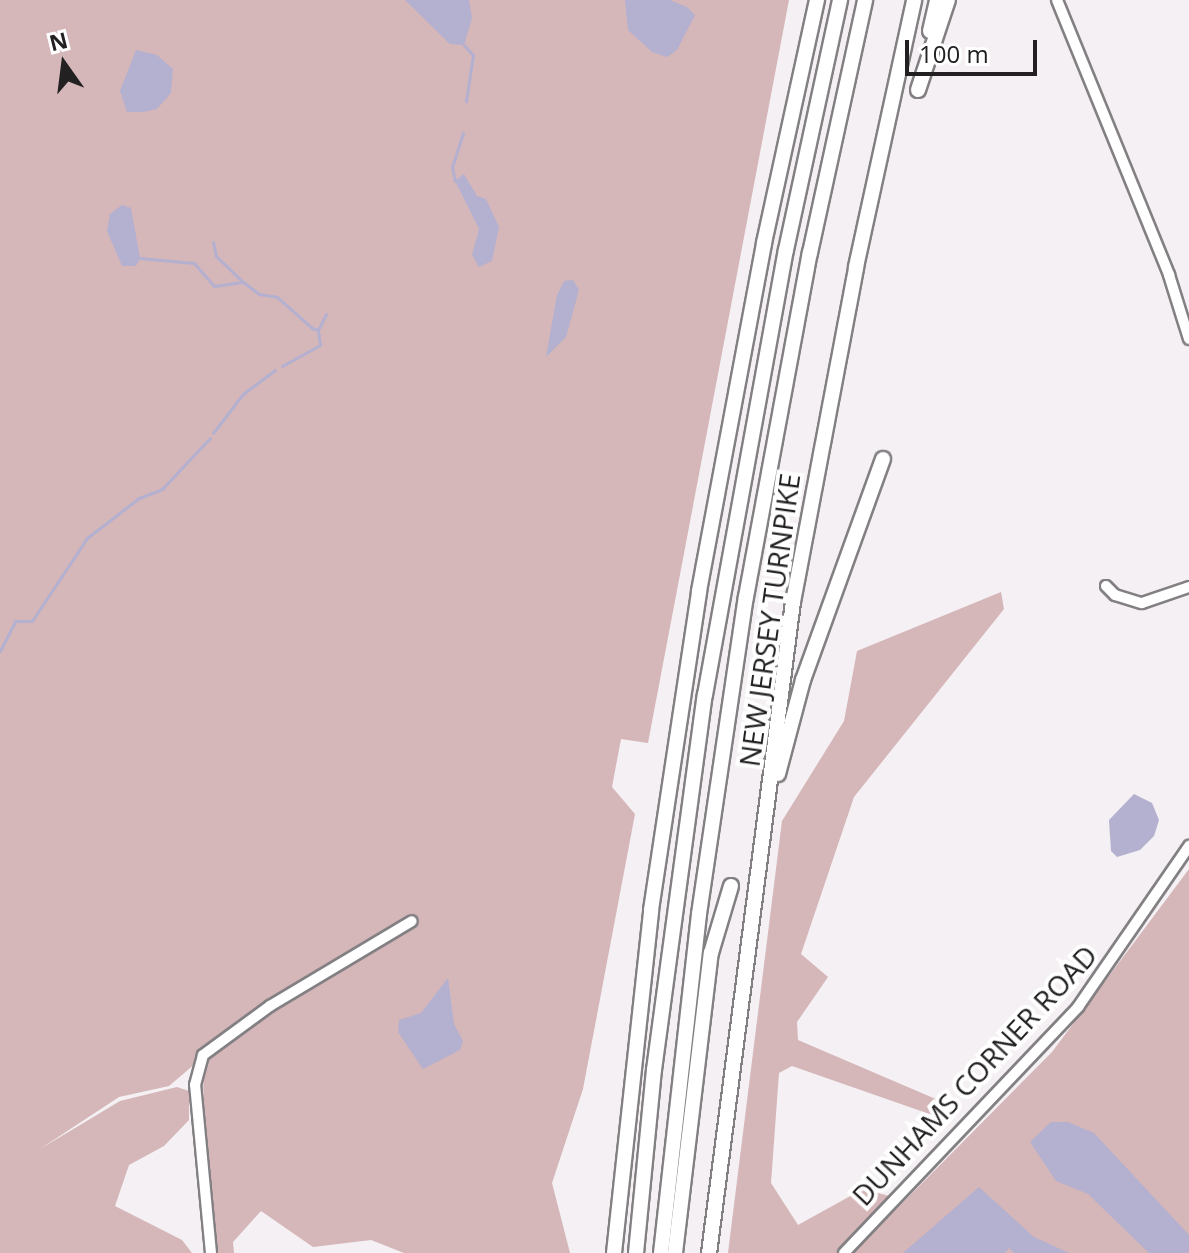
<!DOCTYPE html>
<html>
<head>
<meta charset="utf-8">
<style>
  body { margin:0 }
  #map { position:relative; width:1189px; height:1253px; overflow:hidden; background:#f4f0f3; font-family:"Open Sans",sans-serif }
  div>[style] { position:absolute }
  .green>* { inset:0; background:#d5b6b9 }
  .water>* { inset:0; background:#b4b0d0 }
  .stream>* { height:3px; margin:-1.5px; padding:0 1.5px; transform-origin:1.5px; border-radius:1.5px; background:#b4b0d0 }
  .roads { filter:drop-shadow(2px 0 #838083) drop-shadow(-2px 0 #838083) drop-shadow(0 2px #838083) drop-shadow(0 -2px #838083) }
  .minor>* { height:10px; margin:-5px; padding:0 5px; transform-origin:5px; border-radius:5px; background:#fff }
  .highway>* { height:14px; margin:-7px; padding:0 7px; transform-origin:7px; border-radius:7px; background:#fff }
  span { translate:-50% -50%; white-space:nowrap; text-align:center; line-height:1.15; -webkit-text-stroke:8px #fff; paint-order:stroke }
  .street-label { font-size:28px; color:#222021 }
  .north { position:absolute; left:24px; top:24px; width:80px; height:80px; -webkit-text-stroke:6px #fff; paint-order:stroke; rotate:346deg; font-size:22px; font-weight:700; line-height:32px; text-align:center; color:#222021 }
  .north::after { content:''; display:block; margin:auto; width:28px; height:36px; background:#222021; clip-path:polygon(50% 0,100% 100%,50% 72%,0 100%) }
  .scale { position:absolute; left:905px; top:40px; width:132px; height:36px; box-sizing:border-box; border:4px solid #222021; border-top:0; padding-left:10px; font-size:24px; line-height:28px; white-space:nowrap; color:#222021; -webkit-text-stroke:6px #fff; paint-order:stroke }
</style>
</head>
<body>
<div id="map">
  <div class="green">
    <i style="clip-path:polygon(0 0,789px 0,648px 743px,621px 739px,612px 787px,635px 814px,583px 1089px,552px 1183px,570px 1253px,404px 1253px,371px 1240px,313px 1247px,261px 1211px,233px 1242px,234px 1253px,215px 1253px,204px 1144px,203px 1057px,169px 1086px,119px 1097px,40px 1149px,120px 1101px,177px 1087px,189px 1091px,189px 1120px,164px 1146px,129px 1165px,115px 1206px,182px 1240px,192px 1253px,0 1253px)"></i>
    <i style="clip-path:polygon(1001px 592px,1004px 609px,854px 797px,801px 954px,828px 977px,797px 1022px,798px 1040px,945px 1103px,938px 1117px,792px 1066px,779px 1073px,771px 1183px,798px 1225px,863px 1189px,893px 1197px,844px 1253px,728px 1253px,782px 821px,844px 721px,857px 651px)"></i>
    <i style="clip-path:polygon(1189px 869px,1189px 1253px,853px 1253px,1052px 1052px)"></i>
  </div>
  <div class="water">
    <i style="clip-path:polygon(405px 0,469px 0,472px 18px,464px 45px,450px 44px)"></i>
    <i style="clip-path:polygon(625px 0,670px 0,687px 7px,695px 15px,677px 50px,667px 57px,652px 52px,628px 30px)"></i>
    <i style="clip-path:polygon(136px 50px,157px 55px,173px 69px,171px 93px,157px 109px,143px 112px,127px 112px,120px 91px)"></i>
    <i style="clip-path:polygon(464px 174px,477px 196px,486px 199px,499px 227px,492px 261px,479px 267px,472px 255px,479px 229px,455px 181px)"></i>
    <i style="clip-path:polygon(122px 205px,131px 208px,140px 258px,136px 266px,122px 266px,107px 231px,110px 214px)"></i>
    <i style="clip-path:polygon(573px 280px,579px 290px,566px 337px,546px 357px,557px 295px,564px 281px)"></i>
    <i style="clip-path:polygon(1134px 794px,1152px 803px,1159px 820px,1154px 836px,1140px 850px,1117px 857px,1111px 851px,1109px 820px)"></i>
    <i style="clip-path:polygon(448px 978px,454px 1024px,463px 1041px,460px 1050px,423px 1069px,398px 1032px,399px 1020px,421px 1013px)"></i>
    <i style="clip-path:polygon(1051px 1122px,1068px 1122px,1094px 1133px,1189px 1235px,1189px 1253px,1149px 1253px,1088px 1194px,1056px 1181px,1030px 1142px)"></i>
    <i style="clip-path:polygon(979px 1187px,1034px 1237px,1069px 1253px,1014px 1253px,1009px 1248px,1005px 1253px,903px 1253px)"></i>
  </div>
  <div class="stream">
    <i style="left:464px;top:45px;width:13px;rotate:48deg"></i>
    <i style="left:473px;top:55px;width:47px;rotate:98.7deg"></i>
    <i style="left:455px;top:181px;width:14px;rotate:-102deg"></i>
    <i style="left:452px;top:167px;width:36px;rotate:-72deg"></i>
    <i style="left:213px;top:242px;width:14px;rotate:78deg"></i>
    <i style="left:216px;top:256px;width:37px;rotate:44deg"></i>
    <i style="left:140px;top:258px;width:54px;rotate:5.3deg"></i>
    <i style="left:194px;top:263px;width:30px;rotate:49deg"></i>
    <i style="left:214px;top:286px;width:29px;rotate:-8deg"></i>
    <i style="left:243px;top:282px;width:20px;rotate:37deg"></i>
    <i style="left:259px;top:294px;width:18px;rotate:9deg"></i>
    <i style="left:277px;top:297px;width:47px;rotate:41.5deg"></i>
    <i style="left:312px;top:328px;width:6px;rotate:18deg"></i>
    <i style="left:318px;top:330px;width:18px;rotate:-63deg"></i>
    <i style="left:282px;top:366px;width:43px;rotate:-28.9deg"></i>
    <i style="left:320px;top:345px;width:15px;rotate:-98deg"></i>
    <i style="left:213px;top:433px;width:49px;rotate:-52.4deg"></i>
    <i style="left:243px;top:394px;width:40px;rotate:-37deg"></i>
    <i style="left:0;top:651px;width:34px;rotate:-63deg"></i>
    <i style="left:15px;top:621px;width:17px"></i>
    <i style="left:32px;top:621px;width:100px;rotate:-56.5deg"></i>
    <i style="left:87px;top:538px;width:66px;rotate:-37.6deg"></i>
    <i style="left:139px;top:498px;width:25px;rotate:-21deg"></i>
    <i style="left:162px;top:489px;width:70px;rotate:-46.7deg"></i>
  </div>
  <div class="roads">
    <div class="minor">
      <i style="left:1057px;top:0;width:297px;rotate:67.8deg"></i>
      <i style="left:1169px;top:275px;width:67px;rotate:72.6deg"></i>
      <i style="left:1106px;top:586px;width:13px;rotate:45deg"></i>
      <i style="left:1115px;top:595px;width:28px;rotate:17deg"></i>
      <i style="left:1142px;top:603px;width:50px;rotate:-18.8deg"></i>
      <i style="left:211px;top:1253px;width:169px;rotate:-95.4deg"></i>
      <i style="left:195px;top:1085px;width:31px;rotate:-75deg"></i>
      <i style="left:203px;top:1055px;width:83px;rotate:-36.2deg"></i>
      <i style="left:270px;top:1006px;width:165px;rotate:-30.9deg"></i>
      <i style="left:844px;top:1253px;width:340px;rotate:-46.4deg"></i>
      <i style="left:1078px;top:1007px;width:196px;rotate:-55.4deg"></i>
    </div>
    <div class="highway">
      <i style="left:930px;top:31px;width:32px;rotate:-77deg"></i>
      <i style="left:918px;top:90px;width:95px;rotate:-71.6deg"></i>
      <i style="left:778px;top:774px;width:97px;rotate:-75.1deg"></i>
      <i style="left:803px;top:680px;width:235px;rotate:-70.1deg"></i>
      <i style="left:614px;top:1253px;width:345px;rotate:-83.8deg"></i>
      <i style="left:651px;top:910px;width:323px;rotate:-81.4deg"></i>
      <i style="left:699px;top:591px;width:354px;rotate:-79.4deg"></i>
      <i style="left:764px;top:243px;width:249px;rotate:-77.7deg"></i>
      <i style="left:636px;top:1253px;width:184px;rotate:-84.4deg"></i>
      <i style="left:654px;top:1070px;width:378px;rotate:-82.3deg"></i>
      <i style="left:705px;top:695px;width:452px;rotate:-79.7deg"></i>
      <i style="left:786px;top:250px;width:256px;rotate:-77.8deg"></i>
      <i style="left:661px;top:1253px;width:341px;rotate:-83.6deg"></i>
      <i style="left:699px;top:914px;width:320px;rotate:-81.6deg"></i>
      <i style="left:746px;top:597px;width:350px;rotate:-79.5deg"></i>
      <i style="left:810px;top:253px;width:259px;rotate:-77.7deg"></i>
      <i style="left:675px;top:1253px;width:302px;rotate:-83.2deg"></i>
      <i style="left:711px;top:953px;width:70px;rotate:-73.4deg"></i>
      <i style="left:709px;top:1253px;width:656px;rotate:-82.65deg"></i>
      <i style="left:793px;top:602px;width:341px;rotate:-79.3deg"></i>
      <i style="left:856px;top:267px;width:273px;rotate:-77.7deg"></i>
    </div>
  </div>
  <div class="street-label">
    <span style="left:769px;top:620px;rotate:-82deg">NEW JERSEY TURNPIKE</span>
    <span style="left:974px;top:1075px;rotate:-47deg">DUNHAMS CORNER ROAD</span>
  </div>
  <div class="north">N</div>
  <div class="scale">100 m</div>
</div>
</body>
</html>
